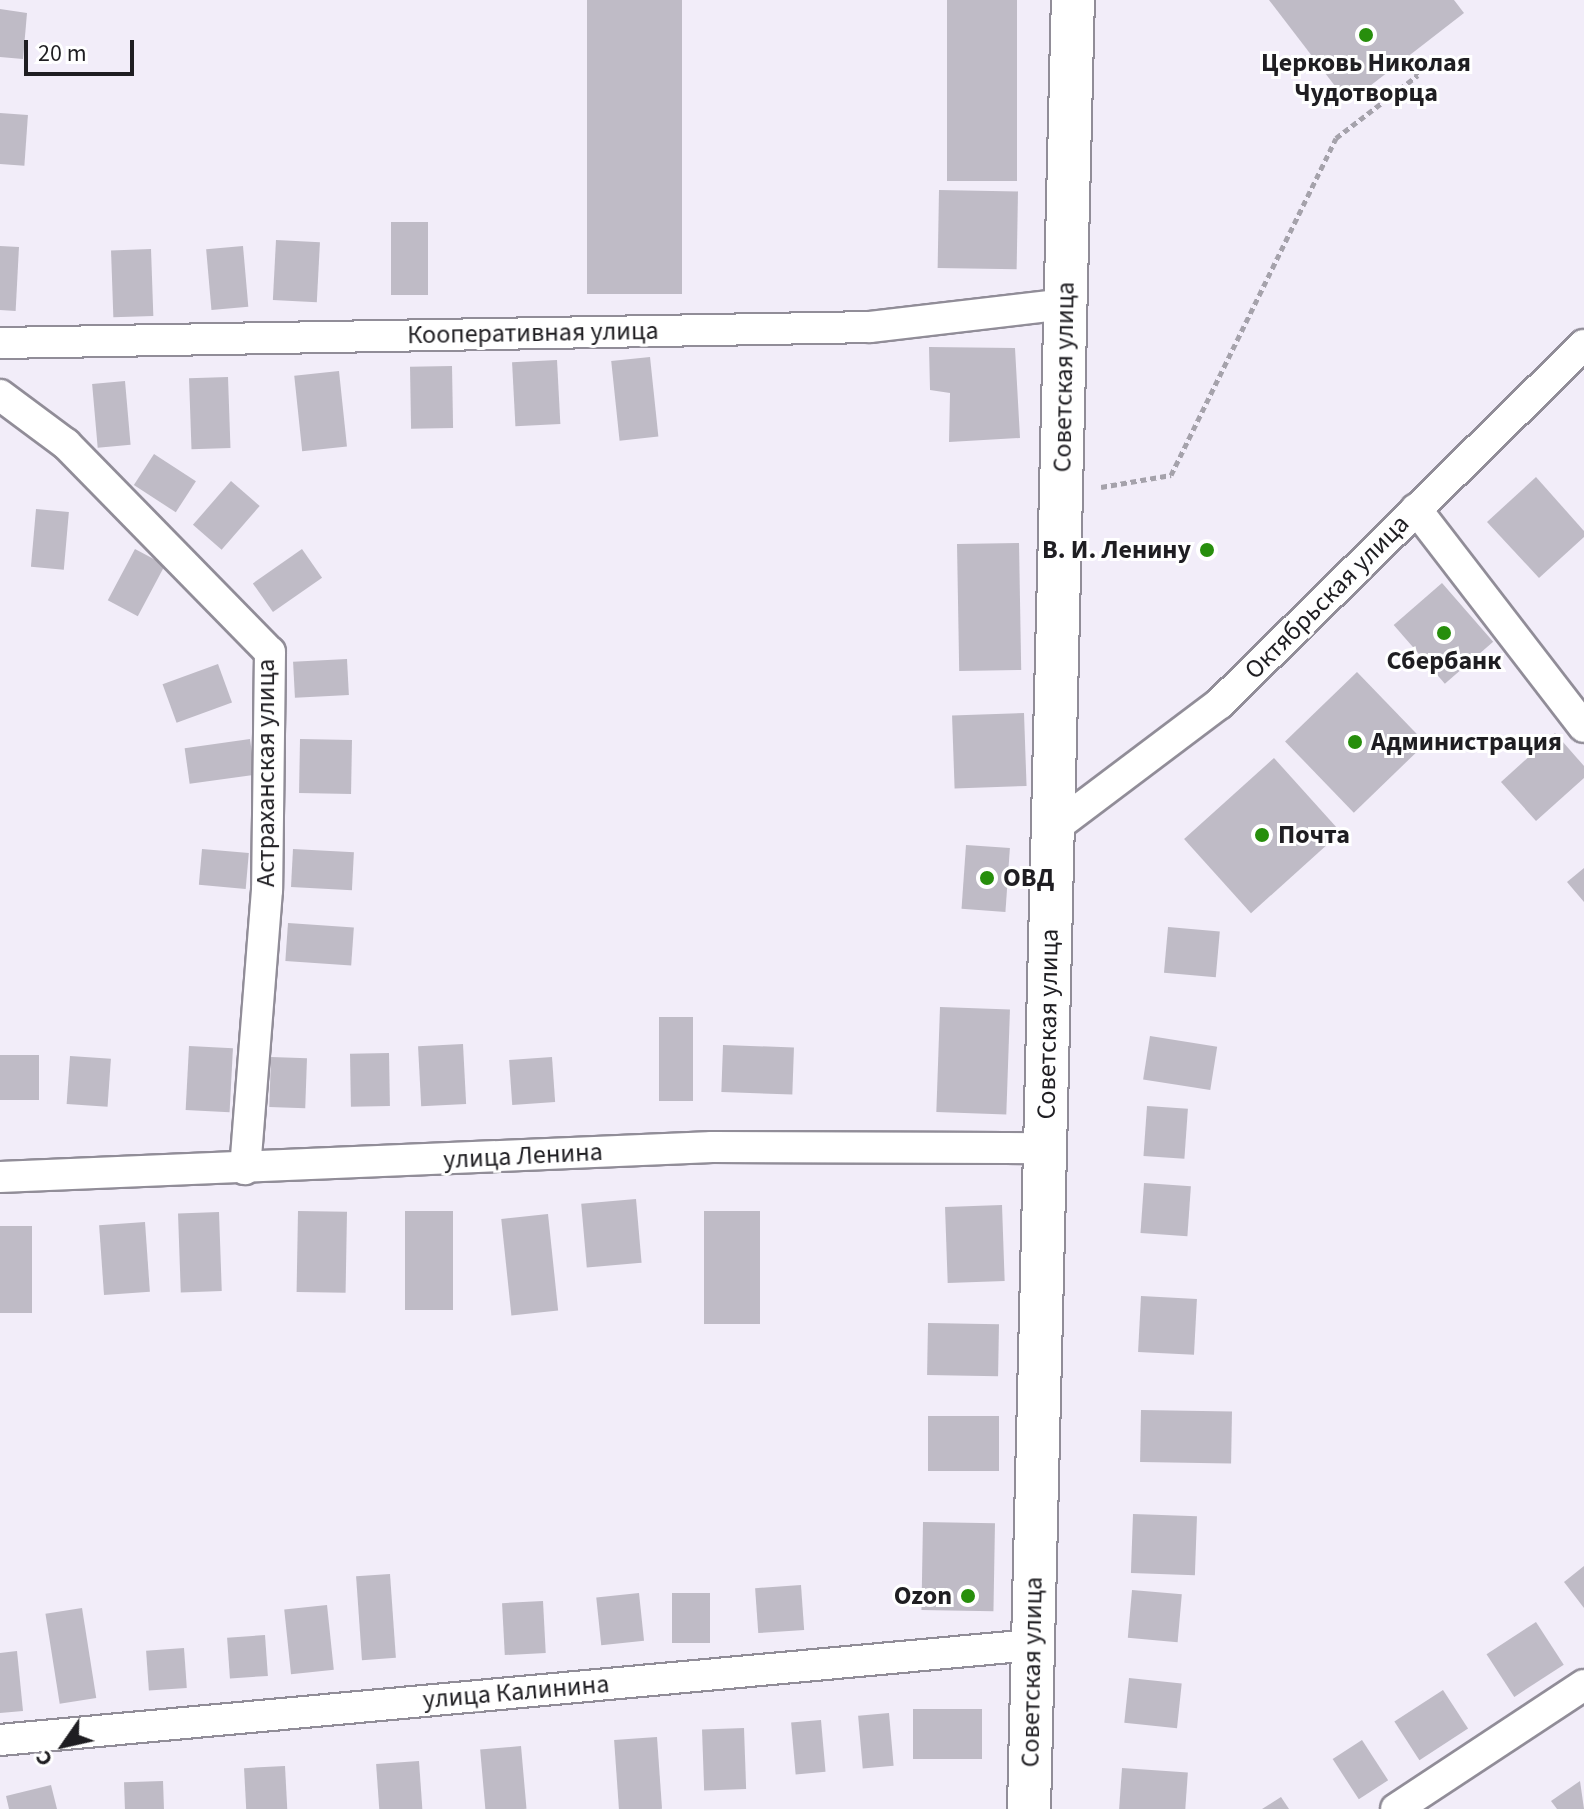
<!DOCTYPE html>
<html>
<head>
<meta charset="utf-8">
<style>
  body { margin:0 }
  #map { position:relative; width:1584px; height:1809px; overflow:hidden; background:#f2edf9; font-family:"Source Sans 3",sans-serif }
  div>[style] { position:absolute }
  .building>* { inset:0; background:#bfbbc6; transform-origin:0 0 }
  .path>* { height:5px; margin-top:-2.5px; transform-origin:0; background:repeating-linear-gradient(90deg,#a5a2ab 0 6px,transparent 0 10px) }
  .roads { filter:drop-shadow(2px 0 #918d98) drop-shadow(-2px 0 #918d98) drop-shadow(0 2px #918d98) drop-shadow(0 -2px #918d98) }
  .street>* { height:30px; margin:-15px; padding:0 15px; transform-origin:15px; border-radius:15px; background:#fff }
  .secondary>* { height:42px; margin:-21px; padding:0 21px; transform-origin:21px; border-radius:21px; background:#fff }
  .dots>* { width:22px; height:22px; translate:-50% -50%; box-sizing:border-box; border:4px solid #fff; border-radius:50% }
  span { translate:-50% -50%; white-space:nowrap; text-align:center; line-height:1.15; -webkit-text-stroke:6px #fff; paint-order:stroke }
  .poi-label { font-size:26px; color:#1f1e22; font-weight:700 }
  .right { translate:-100% -50%; text-align:right }
  .left { translate:0 -50%; text-align:left }
  .street-label { font-size:26px; color:#1f1e22 }
  .north { position:absolute; left:24px; top:1705px; width:80px; height:80px; -webkit-text-stroke:6px #fff; paint-order:stroke; rotate:236deg; font-size:22px; font-weight:700; line-height:32px; text-align:center; color:#1f1e22 }
  .north::after { content:''; display:block; margin:auto; width:28px; height:36px; background:#1f1e22; clip-path:polygon(50% 0,100% 100%,50% 72%,0 100%) }
  .scale { position:absolute; left:24px; top:40px; width:110px; height:36px; box-sizing:border-box; border:4px solid #1f1e22; border-top:0; padding-left:10px; font-size:24px; line-height:28px; white-space:nowrap; color:#1f1e22; -webkit-text-stroke:6px #fff; paint-order:stroke }
</style>
</head>
<body>
<div id="map">
  <div class="building">
    <i style="left:587px;top:0;width:95px;height:294px"></i>
    <i style="left:947px;top:0;width:70px;height:181px"></i>
    <i style="clip-path:polygon(1269px 0,1454px 0,1464px 13px,1348px 103px)"></i>
    <i style="clip-path:polygon(0 9px,27px 13px,23px 59px,0 57px)"></i>
    <i style="left:0;top:113px;width:28px;height:51px;rotate:4deg"></i>
    <i style="left:939px;top:190px;width:79px;height:78px;rotate:1deg"></i>
    <i style="left:391px;top:222px;width:37px;height:73px"></i>
    <i style="left:276px;top:240px;width:44px;height:60px;rotate:3deg"></i>
    <i style="left:0;top:246px;width:19px;height:64px;rotate:3deg"></i>
    <i style="left:243px;top:246px;width:61px;height:37px;rotate:85deg"></i>
    <i style="left:151px;top:249px;width:67px;height:40px;rotate:88deg"></i>
    <i style="clip-path:polygon(929px 347px,1015px 348px,1020px 438px,949px 442px,950px 393px,930px 390px)"></i>
    <i style="left:650px;top:357px;width:80px;height:39px;rotate:84deg"></i>
    <i style="left:557px;top:360px;width:64px;height:45px;rotate:87deg"></i>
    <i style="left:452px;top:366px;width:62px;height:42px;rotate:89deg"></i>
    <i style="left:339px;top:371px;width:76px;height:45px;rotate:84deg"></i>
    <i style="left:228px;top:377px;width:71px;height:39px;rotate:88deg"></i>
    <i style="left:125px;top:381px;width:64px;height:33px;rotate:85deg"></i>
    <i style="left:154px;top:454px;width:50px;height:37px;rotate:33deg"></i>
    <i style="clip-path:polygon(1536px 477px,1584px 531px,1584px 537px,1539px 578px,1487px 522px)"></i>
    <i style="left:231px;top:481px;width:38px;height:58px;rotate:41deg"></i>
    <i style="left:36px;top:509px;width:33px;height:58px;rotate:5deg"></i>
    <i style="left:1019px;top:543px;width:127px;height:62px;rotate:89deg"></i>
    <i style="left:135px;top:549px;width:34px;height:58px;rotate:28deg"></i>
    <i style="left:302px;top:549px;width:35px;height:60px;rotate:55deg"></i>
    <i style="left:1442px;top:583px;width:78px;height:64px;rotate:49deg"></i>
    <i style="left:347px;top:659px;width:36px;height:54px;rotate:87deg"></i>
    <i style="left:218px;top:664px;width:41px;height:59px;rotate:70deg"></i>
    <i style="left:1357px;top:672px;width:99px;height:100px;rotate:46deg"></i>
    <i style="left:1024px;top:713px;width:73px;height:72px;rotate:88deg"></i>
    <i style="clip-path:polygon(1555px 733px,1584px 766px,1584px 778px,1536px 821px,1501px 782px)"></i>
    <i style="left:250px;top:739px;width:36px;height:66px;rotate:82deg"></i>
    <i style="left:300px;top:739px;width:52px;height:54px;rotate:1deg"></i>
    <i style="left:1274px;top:758px;width:100px;height:121px;rotate:48deg"></i>
    <i style="left:966px;top:845px;width:44px;height:64px;rotate:4deg"></i>
    <i style="left:202px;top:849px;width:47px;height:36px;rotate:5deg"></i>
    <i style="left:293px;top:849px;width:61px;height:38px;rotate:3deg"></i>
    <i style="clip-path:polygon(1584px 868px,1584px 902px,1567px 882px)"></i>
    <i style="left:288px;top:923px;width:66px;height:38px;rotate:4deg"></i>
    <i style="left:1168px;top:927px;width:52px;height:46px;rotate:5deg"></i>
    <i style="left:940px;top:1007px;width:70px;height:105px;rotate:2deg"></i>
    <i style="left:659px;top:1017px;width:34px;height:84px"></i>
    <i style="left:1150px;top:1036px;width:68px;height:44px;rotate:9deg"></i>
    <i style="left:463px;top:1044px;width:60px;height:45px;rotate:87deg"></i>
    <i style="left:723px;top:1045px;width:71px;height:47px;rotate:2deg"></i>
    <i style="left:189px;top:1046px;width:44px;height:64px;rotate:3deg"></i>
    <i style="left:389px;top:1053px;width:53px;height:39px;rotate:89deg"></i>
    <i style="left:0;top:1055px;width:39px;height:45px"></i>
    <i style="left:70px;top:1056px;width:41px;height:48px;rotate:4deg"></i>
    <i style="left:271px;top:1057px;width:36px;height:50px;rotate:2deg"></i>
    <i style="left:552px;top:1057px;width:45px;height:43px;rotate:86deg"></i>
    <i style="left:1147px;top:1106px;width:41px;height:50px;rotate:4deg"></i>
    <i style="left:1144px;top:1183px;width:47px;height:50px;rotate:4deg"></i>
    <i style="left:636px;top:1199px;width:64px;height:55px;rotate:85deg"></i>
    <i style="left:1002px;top:1205px;width:76px;height:57px;rotate:88deg"></i>
    <i style="left:298px;top:1211px;width:49px;height:81px;rotate:1deg"></i>
    <i style="left:405px;top:1211px;width:48px;height:99px"></i>
    <i style="left:704px;top:1211px;width:56px;height:113px"></i>
    <i style="left:219px;top:1212px;width:79px;height:41px;rotate:88deg"></i>
    <i style="left:548px;top:1214px;width:97px;height:47px;rotate:84deg"></i>
    <i style="left:145px;top:1222px;width:70px;height:46px;rotate:86deg"></i>
    <i style="left:0;top:1226px;width:32px;height:87px"></i>
    <i style="left:1141px;top:1296px;width:56px;height:56px;rotate:3deg"></i>
    <i style="left:928px;top:1323px;width:71px;height:52px;rotate:1deg"></i>
    <i style="left:1141px;top:1410px;width:91px;height:52px;rotate:1deg"></i>
    <i style="left:928px;top:1416px;width:71px;height:55px"></i>
    <i style="left:1133px;top:1514px;width:64px;height:59px;rotate:2deg"></i>
    <i style="left:923px;top:1522px;width:72px;height:88px;rotate:1deg"></i>
    <i style="clip-path:polygon(1584px 1566px,1584px 1608px,1564px 1582px)"></i>
    <i style="left:390px;top:1574px;width:84px;height:34px;rotate:86deg"></i>
    <i style="left:801px;top:1585px;width:45px;height:46px;rotate:86deg"></i>
    <i style="left:1132px;top:1590px;width:50px;height:48px;rotate:5deg"></i>
    <i style="left:639px;top:1593px;width:48px;height:43px;rotate:84deg"></i>
    <i style="left:672px;top:1593px;width:38px;height:50px"></i>
    <i style="left:543px;top:1601px;width:52px;height:41px;rotate:87deg"></i>
    <i style="left:327px;top:1605px;width:65px;height:43px;rotate:84deg"></i>
    <i style="left:82px;top:1608px;width:91px;height:37px;rotate:81deg"></i>
    <i style="left:1536px;top:1622px;width:51px;height:59px;rotate:57deg"></i>
    <i style="left:265px;top:1635px;width:41px;height:38px;rotate:86deg"></i>
    <i style="left:184px;top:1648px;width:40px;height:38px;rotate:86deg"></i>
    <i style="clip-path:polygon(17px 1651px,23px 1711px,0 1713px,0 1653px)"></i>
    <i style="left:1129px;top:1678px;width:53px;height:45px;rotate:6deg"></i>
    <i style="left:1443px;top:1690px;width:46px;height:58px;rotate:57deg"></i>
    <i style="left:913px;top:1709px;width:69px;height:50px"></i>
    <i style="left:889px;top:1713px;width:53px;height:31px;rotate:85deg"></i>
    <i style="left:821px;top:1720px;width:52px;height:30px;rotate:85deg"></i>
    <i style="left:744px;top:1728px;width:61px;height:42px;rotate:88deg"></i>
    <i style="left:657px;top:1737px;width:72px;height:43px;rotate:86deg"></i>
    <i style="left:1362px;top:1740px;width:48px;height:35px;rotate:57deg"></i>
    <i style="left:521px;top:1746px;width:63px;height:41px;rotate:85deg"></i>
    <i style="left:419px;top:1761px;width:48px;height:43px;rotate:86deg"></i>
    <i style="left:285px;top:1766px;width:43px;height:41px;rotate:87deg"></i>
    <i style="left:1122px;top:1768px;width:66px;height:41px;rotate:4deg"></i>
    <i style="left:163px;top:1781px;width:28px;height:39px;rotate:88deg"></i>
    <i style="clip-path:polygon(1580px 1781px,1584px 1809px,1557px 1809px,1551px 1801px)"></i>
    <i style="clip-path:polygon(51px 1785px,57px 1809px,9px 1809px,6px 1796px)"></i>
    <i style="clip-path:polygon(1281px 1797px,1289px 1809px,1262px 1809px)"></i>
  </div>
  <div class="path">
    <i style="left:1101px;top:487px;width:71px;rotate:-9.7deg"></i>
    <i style="left:1171px;top:475px;width:375px;rotate:-63.9deg"></i>
    <i style="left:1336px;top:138px;width:103px;rotate:-37.5deg"></i>
    <i style="left:1418px;top:75px;width:21px;rotate:-125deg"></i>
  </div>
  <div class="roads">
    <div class="street">
      <i style="left:0;top:343px;width:870px;rotate:-1.05deg"></i>
      <i style="left:870px;top:327px;width:196px;rotate:-6.7deg"></i>
      <i style="left:0;top:395px;width:82px;rotate:36.6deg"></i>
      <i style="left:66px;top:444px;width:291px;rotate:45.6deg"></i>
      <i style="left:270px;top:652px;width:238px;rotate:90.7deg"></i>
      <i style="left:267px;top:890px;width:280px;rotate:94.5deg"></i>
      <i style="left:1416px;top:509px;width:275px;rotate:52.4deg"></i>
      <i style="left:1053px;top:829px;width:208px;rotate:-37deg"></i>
      <i style="left:1219px;top:704px;width:512px;rotate:-44.53deg"></i>
      <i style="left:0;top:1177px;width:713px;rotate:-2.41deg"></i>
      <i style="left:712px;top:1147px;width:334px;rotate:0.2deg"></i>
      <i style="left:0;top:1740px;width:1036px;rotate:-5.26deg"></i>
      <i style="left:1396px;top:1809px;width:225px;rotate:-33.4deg"></i>
    </div>
    <div class="secondary">
      <i style="left:1029px;top:1809px;width:1810px;rotate:-88.61deg"></i>
    </div>
  </div>
  <div class="dots">
    <i style="left:1366px;top:35px;background:#278e0c"></i>
    <i style="left:1207px;top:550px;background:#278e0c"></i>
    <i style="left:1444px;top:633px;background:#278e0c"></i>
    <i style="left:1355px;top:742px;background:#278e0c"></i>
    <i style="left:1262px;top:835px;background:#278e0c"></i>
    <i style="left:987px;top:878px;background:#278e0c"></i>
    <i style="left:968px;top:1596px;background:#278e0c"></i>
  </div>
  <div class="poi-label">
    <span style="left:1366px;top:78px">Церковь Николая<br>Чудотворца</span>
    <span class="right" style="left:1191px;top:550px">В. И. Ленину</span>
    <span style="left:1444px;top:661px">Сбербанк</span>
    <span class="left" style="left:1371px;top:742px">Администрация</span>
    <span class="left" style="left:1278px;top:835px">Почта</span>
    <span class="left" style="left:1003px;top:878px">ОВД</span>
    <span class="right" style="left:952px;top:1596px">Ozon</span>
  </div>
  <div class="street-label">
    <span style="left:533px;top:333px;rotate:-1deg">Кооперативная улица</span>
    <span style="left:1064px;top:377px;rotate:-89deg">Советская улица</span>
    <span style="left:1327px;top:597px;rotate:-45deg">Октябрьская улица</span>
    <span style="left:266px;top:773px;rotate:-90deg">Астраханская улица</span>
    <span style="left:1048px;top:1024px;rotate:-89deg">Советская улица</span>
    <span style="left:523px;top:1156px;rotate:-3deg">улица Ленина</span>
    <span style="left:1032px;top:1672px;rotate:-89deg">Советская улица</span>
    <span style="left:516px;top:1692px;rotate:-5deg">улица Калинина</span>
  </div>
  <div class="north">С</div>
  <div class="scale">20 m</div>
</div>
</body>
</html>
